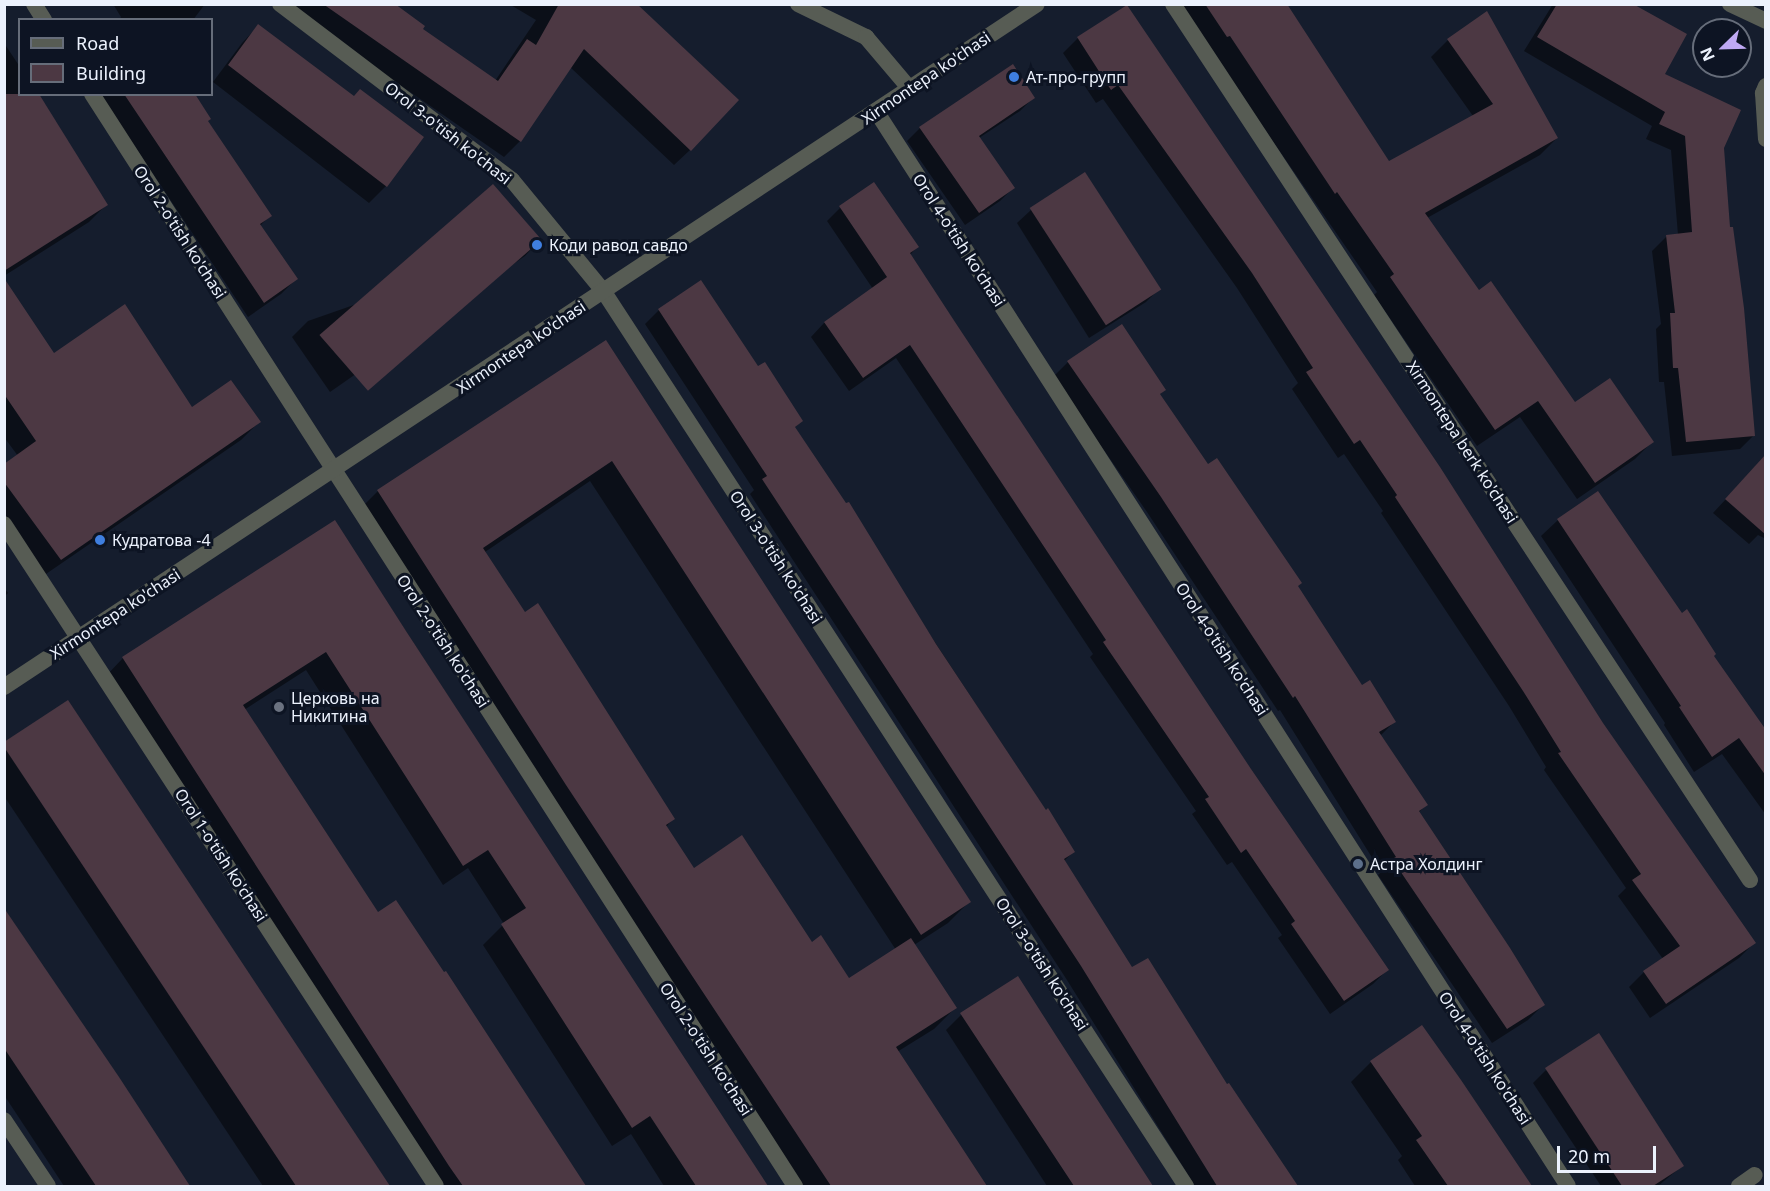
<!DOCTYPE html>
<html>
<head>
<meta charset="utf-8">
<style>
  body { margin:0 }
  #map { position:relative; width:1770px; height:1191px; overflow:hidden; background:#151d2d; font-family:"Noto Sans",sans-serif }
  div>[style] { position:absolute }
  .shadow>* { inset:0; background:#0007 }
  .building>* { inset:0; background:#4c3843; transform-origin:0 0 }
  .minor>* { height:16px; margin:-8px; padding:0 8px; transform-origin:8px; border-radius:8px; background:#575c54 }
  .tertiary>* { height:16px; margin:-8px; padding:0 8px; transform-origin:8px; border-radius:8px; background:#575c54 }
  .dots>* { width:16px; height:16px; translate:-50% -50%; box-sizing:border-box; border:3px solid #0d1423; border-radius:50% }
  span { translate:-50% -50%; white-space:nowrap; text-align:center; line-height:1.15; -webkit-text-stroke:6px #0d1423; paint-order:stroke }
  .poi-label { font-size:16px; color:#ecf2fd }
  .left { translate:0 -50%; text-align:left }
  .street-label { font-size:16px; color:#ecf2fd }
  .frame { position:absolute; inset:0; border:6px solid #ecf2fd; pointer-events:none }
  .legend { position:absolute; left:18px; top:18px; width:195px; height:78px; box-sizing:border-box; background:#0d1423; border:2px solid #666d7a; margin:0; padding:8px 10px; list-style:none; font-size:18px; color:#ecf2fd }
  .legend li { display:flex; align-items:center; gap:12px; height:30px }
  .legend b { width:30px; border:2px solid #666d7a }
  .north { position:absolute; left:1692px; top:18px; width:60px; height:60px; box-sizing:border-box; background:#0d1423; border:2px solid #666d7a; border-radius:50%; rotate:247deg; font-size:16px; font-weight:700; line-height:24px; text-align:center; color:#ecf2fd }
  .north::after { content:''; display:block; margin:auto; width:21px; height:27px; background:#bfa9f4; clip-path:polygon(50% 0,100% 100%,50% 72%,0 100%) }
  .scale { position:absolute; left:1557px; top:1146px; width:99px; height:27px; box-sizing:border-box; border:3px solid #ecf2fd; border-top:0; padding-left:8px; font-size:18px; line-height:21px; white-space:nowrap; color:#ecf2fd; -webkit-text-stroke:4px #0d1423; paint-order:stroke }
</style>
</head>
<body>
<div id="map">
  <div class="shadow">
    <i style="clip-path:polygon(113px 4px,205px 4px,193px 20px,119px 20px,121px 17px)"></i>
    <i style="clip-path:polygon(283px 4px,393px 4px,421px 29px,495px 81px,536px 20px,509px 4px,634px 4px,690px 150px,674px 165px,570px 67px,520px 141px,504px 157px)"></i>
    <i style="clip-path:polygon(1178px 4px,1286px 4px,1388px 163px,1473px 116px,1431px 57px,1448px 40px,1557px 138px,1540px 155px,1427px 218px,1478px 292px,1575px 404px,1652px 442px,1635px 459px,1577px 499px,1520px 417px,1477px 446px,1374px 295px,1377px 292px)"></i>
    <i style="clip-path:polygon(1553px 4px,1632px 4px,1663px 75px,1723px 147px,1729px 229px,1754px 435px,1740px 449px,1672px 456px,1664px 382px,1659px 382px,1656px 329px,1661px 324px,1652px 251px,1666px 237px,1678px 235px,1671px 150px,1646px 139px,1652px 126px,1524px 51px)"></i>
    <i style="clip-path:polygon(1126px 7px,1602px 724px,1754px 943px,1739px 958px,1650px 1018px,1629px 987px,1644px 972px,1663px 959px,1618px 896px,1626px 888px,1544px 770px,1546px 767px,1509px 706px,1381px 513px,1383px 511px,1344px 454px,1338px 458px,1292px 389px,1298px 383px,1237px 288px,1103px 99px,1096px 103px,1063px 53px,1078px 38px)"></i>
    <i style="clip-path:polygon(258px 26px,353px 97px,422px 138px,386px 186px,369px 203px,213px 82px,242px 43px)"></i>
    <i style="clip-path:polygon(4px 43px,20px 67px,20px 94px,106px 205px,89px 222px,4px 276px)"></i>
    <i style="clip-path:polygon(100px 94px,194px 94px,207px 122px,270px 215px,260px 226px,296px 279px,281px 294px,248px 317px)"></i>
    <i style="clip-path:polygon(1033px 98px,1020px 111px,979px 138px,1013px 188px,1000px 201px,965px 225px,907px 141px,920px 128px)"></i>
    <i style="clip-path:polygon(1085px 174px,1159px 289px,1146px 302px,1089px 338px,1017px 223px,1031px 210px)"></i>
    <i style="clip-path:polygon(840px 208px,917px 247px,910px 255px,1250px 769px,1387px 970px,1373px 984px,1330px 1014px,1278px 938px,1282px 935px,1232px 862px,1227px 865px,1192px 814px,1196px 811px,1090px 657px,1093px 654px,896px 358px,849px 391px,811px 337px,824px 323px,873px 289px,827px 221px)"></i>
    <i style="clip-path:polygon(540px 240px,525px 256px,330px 392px,292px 337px,308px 321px)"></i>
    <i style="clip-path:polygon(4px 280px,54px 356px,192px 409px,259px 422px,241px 440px,43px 576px,4px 523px,4px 466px,18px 456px,4px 437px)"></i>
    <i style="clip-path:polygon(659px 310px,758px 368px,801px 421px,794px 428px,1073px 852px,1064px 861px,1132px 969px,1226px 1086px,1296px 1186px,1195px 1186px,1067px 980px,750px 494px,754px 490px,645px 324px)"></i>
    <i style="clip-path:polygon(evenodd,606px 342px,969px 902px,948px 923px,914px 945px,955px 1008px,934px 1029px,897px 1052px,985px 1186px,796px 1186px,357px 512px,378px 491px,606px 342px,590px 481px,896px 950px,849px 981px,811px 944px,693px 870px,666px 827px,673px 819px,524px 614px,485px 552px,590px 481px)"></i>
    <i style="clip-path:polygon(1068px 362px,1164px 390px,1159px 395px,1208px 466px,1297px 586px,1361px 687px,1394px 722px,1380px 736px,1426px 805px,1418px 813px,1543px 1005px,1528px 1020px,1492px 1043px,1378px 875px,1381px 872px,1280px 710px,1278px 711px,1147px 512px,1053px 377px)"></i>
    <i style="clip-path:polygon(1766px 456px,1766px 539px,1758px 535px,1749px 544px,1713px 513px)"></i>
    <i style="clip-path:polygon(1558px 520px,1681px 615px,1712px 656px,1766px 732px,1766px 815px,1722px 754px,1694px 772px,1664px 725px,1665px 723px,1541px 536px)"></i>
    <i style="clip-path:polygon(335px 522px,766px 1186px,664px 1186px,631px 1134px,612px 1146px,483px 945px,504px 924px,468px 868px,443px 885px,306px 670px,244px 710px,377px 914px,582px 1184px,579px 1186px,432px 1186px,104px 678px,123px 658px)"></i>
    <i style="clip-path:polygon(4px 588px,8px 593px,4px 597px)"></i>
    <i style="clip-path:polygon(67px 702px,388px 1186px,263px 1186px,4px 796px,4px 744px)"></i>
    <i style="clip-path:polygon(4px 909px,188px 1186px,64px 1186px,4px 1095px)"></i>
    <i style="clip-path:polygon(1017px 978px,1151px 1186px,1047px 1186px,946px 1030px,961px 1015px)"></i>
    <i style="clip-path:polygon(1422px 1027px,1529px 1186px,1415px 1186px,1398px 1160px,1402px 1156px,1351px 1082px,1371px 1062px)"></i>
    <i style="clip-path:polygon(1546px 1070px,1682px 1166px,1658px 1186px,1601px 1186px,1533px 1083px)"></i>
  </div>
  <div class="building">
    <i style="clip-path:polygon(323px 4px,395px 4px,425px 26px,423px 29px,498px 81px,527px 39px,536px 45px,559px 4px,637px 4px,739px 100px,691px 151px,584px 49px,521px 142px)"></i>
    <i style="clip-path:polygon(1205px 4px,1287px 4px,1389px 161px,1493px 104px,1447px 39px,1487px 11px,1558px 138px,1425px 213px,1479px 290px,1491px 281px,1575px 402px,1610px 378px,1654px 442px,1595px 483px,1538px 401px,1495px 430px,1390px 277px,1394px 274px,1337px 192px,1335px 194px,1230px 36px,1227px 37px)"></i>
    <i style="clip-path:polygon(1557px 4px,1633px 4px,1687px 34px,1665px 74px,1741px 110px,1724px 148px,1730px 227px,1733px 227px,1744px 308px,1755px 436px,1686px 442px,1678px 368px,1673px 368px,1670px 313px,1675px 313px,1666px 235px,1692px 232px,1685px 136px,1659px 124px,1665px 112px,1537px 37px)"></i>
    <i style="clip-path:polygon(1127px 5px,1440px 467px,1603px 723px,1756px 943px,1666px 1004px,1643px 971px,1680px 946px,1632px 880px,1641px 874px,1558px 753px,1561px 752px,1523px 691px,1395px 497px,1397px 495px,1360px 440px,1354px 444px,1306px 372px,1313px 368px,1252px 273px,1118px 85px,1111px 90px,1077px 37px)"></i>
    <i style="clip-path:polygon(258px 24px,354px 96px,360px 89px,424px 137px,387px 187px,228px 65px)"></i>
    <i style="clip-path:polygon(1013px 64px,1035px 98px,979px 136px,1015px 188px,979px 213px,919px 127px)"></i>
    <i style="clip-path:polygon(4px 94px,39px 94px,108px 205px,4px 271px)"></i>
    <i style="clip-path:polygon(124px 94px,195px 94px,211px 119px,208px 121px,272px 216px,260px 224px,298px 279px,264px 303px)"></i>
    <i style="left:1085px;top:172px;width:140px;height:66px;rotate:57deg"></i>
    <i style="clip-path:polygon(874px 182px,919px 247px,910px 253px,955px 322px,1251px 769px,1389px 970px,1344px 1001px,1291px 924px,1295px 921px,1246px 849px,1241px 853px,1205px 799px,1209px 797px,1103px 642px,1106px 640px,910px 345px,863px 378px,824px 322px,887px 277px,839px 206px)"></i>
    <i style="left:493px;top:184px;width:74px;height:230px;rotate:49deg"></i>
    <i style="clip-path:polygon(4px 278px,54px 353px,125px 304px,192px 407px,231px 380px,261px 422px,61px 560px,4px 482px,4px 464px,36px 441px,4px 394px)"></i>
    <i style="clip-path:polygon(701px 280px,758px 366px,765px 362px,803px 421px,795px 427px,846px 503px,849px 502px,936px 644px,1046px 810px,1048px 808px,1075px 852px,1064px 859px,1132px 967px,1148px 958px,1227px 1084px,1229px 1083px,1298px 1186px,1217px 1186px,1081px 966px,762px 479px,767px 476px,658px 309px)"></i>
    <i style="clip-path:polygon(1122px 324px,1166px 390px,1160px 394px,1208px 464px,1217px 458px,1302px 583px,1298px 586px,1362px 685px,1370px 680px,1396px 722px,1379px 732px,1428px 805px,1419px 811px,1510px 948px,1545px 1005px,1507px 1029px,1392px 859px,1396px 857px,1295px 696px,1293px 698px,1161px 497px,1067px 361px)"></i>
    <i style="clip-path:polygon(606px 340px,971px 902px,921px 935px,612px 461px,483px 548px,525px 612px,538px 603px,675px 819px,666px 825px,694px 868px,742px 835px,812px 942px,821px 935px,849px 978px,911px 938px,957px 1008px,896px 1047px,987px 1186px,831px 1186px,566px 785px,377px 490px)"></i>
    <i style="clip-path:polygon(1766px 454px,1766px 535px,1725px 499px)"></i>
    <i style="clip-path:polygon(1598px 491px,1682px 613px,1687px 609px,1716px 654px,1714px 656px,1766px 730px,1766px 776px,1739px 738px,1712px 757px,1679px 707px,1681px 706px,1557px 519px)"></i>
    <i style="clip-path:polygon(335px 520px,406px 631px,768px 1186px,696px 1186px,650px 1116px,632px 1128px,501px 924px,526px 908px,488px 850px,463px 866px,326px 652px,243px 705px,378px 912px,396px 900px,444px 972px,446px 971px,586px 1186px,463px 1186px,449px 1166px,122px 657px)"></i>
    <i style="clip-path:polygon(68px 700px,176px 863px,390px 1186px,296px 1186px,4px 747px,4px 742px)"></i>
    <i style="clip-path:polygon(4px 908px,119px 1077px,190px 1186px,96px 1186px,4px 1048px)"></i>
    <i style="clip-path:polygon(1018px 976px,1055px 1034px,1153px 1186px,1074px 1186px,960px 1013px)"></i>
    <i style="clip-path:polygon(1422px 1025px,1461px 1080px,1532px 1186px,1448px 1186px,1416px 1140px,1422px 1136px,1370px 1061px)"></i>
    <i style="clip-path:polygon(1599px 1033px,1684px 1166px,1653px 1186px,1622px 1186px,1545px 1068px)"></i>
  </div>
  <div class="minor">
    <i style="left:34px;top:4px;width:19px;rotate:58deg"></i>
    <i style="left:280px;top:4px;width:291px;rotate:37.2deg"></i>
    <i style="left:512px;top:180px;width:145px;rotate:50.6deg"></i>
    <i style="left:604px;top:292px;width:1067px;rotate:56.94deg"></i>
    <i style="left:798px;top:4px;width:76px;rotate:25.9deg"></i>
    <i style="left:866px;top:37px;width:68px;rotate:49.8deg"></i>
    <i style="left:1173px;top:4px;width:1049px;rotate:56.63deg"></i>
    <i style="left:1730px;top:4px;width:40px;rotate:25deg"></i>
    <i style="left:1766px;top:86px;width:8px;rotate:113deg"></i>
    <i style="left:1763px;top:93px;width:46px;rotate:86.3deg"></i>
    <i style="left:92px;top:94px;width:1299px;rotate:57.23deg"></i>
    <i style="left:876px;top:111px;width:1278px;rotate:57.23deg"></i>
    <i style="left:4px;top:524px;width:790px;rotate:56.87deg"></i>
    <i style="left:4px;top:1120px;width:79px;rotate:56.3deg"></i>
    <i style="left:1739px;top:1186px;width:19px;rotate:-35deg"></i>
  </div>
  <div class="tertiary">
    <i style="left:4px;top:687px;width:1238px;rotate:-33.47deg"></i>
  </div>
  <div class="dots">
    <i style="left:1014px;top:77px;background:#3f7fe0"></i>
    <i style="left:537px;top:245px;background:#3f7fe0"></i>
    <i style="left:100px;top:540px;background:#3f7fe0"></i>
    <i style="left:279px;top:707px;background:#6b7280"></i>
    <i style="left:1358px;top:864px;background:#5c6f8a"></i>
  </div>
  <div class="poi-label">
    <span class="left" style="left:1026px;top:77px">Ат-про-групп</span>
    <span class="left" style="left:549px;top:245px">Коди равод савдо</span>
    <span class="left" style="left:112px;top:540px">Кудратова -4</span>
    <span class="left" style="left:291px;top:707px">Церковь на<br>Никитина</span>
    <span class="left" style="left:1370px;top:864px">Астра Холдинг</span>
  </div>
  <div class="street-label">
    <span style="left:926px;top:78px;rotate:-34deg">Xirmontepa ko'chasi</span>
    <span style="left:448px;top:133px;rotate:38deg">Orol 3-o'tish ko'chasi</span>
    <span style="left:180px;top:232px;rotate:57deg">Orol 2-o'tish ko'chasi</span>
    <span style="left:959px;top:240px;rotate:57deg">Orol 4-o'tish ko'chasi</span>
    <span style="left:521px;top:347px;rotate:-34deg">Xirmontepa ko'chasi</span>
    <span style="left:1462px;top:442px;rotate:57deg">Xirmontepa berk ko'chasi</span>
    <span style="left:776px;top:557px;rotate:57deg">Orol 3-o'tish ko'chasi</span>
    <span style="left:115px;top:614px;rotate:-33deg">Xirmontepa ko'chasi</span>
    <span style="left:443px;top:641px;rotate:57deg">Orol 2-o'tish ko'chasi</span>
    <span style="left:1222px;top:649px;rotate:57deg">Orol 4-o'tish ko'chasi</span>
    <span style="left:221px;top:855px;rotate:57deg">Orol 1-o'tish ko'chasi</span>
    <span style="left:1042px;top:964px;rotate:57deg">Orol 3-o'tish ko'chasi</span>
    <span style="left:706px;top:1049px;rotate:57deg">Orol 2-o'tish ko'chasi</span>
    <span style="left:1485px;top:1058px;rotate:57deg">Orol 4-o'tish ko'chasi</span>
  </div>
  <div class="frame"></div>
  <ul class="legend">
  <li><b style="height:8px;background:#575c54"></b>Road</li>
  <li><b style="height:16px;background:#4c3843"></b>Building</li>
  </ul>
  <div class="north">N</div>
  <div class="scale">20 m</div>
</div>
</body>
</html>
